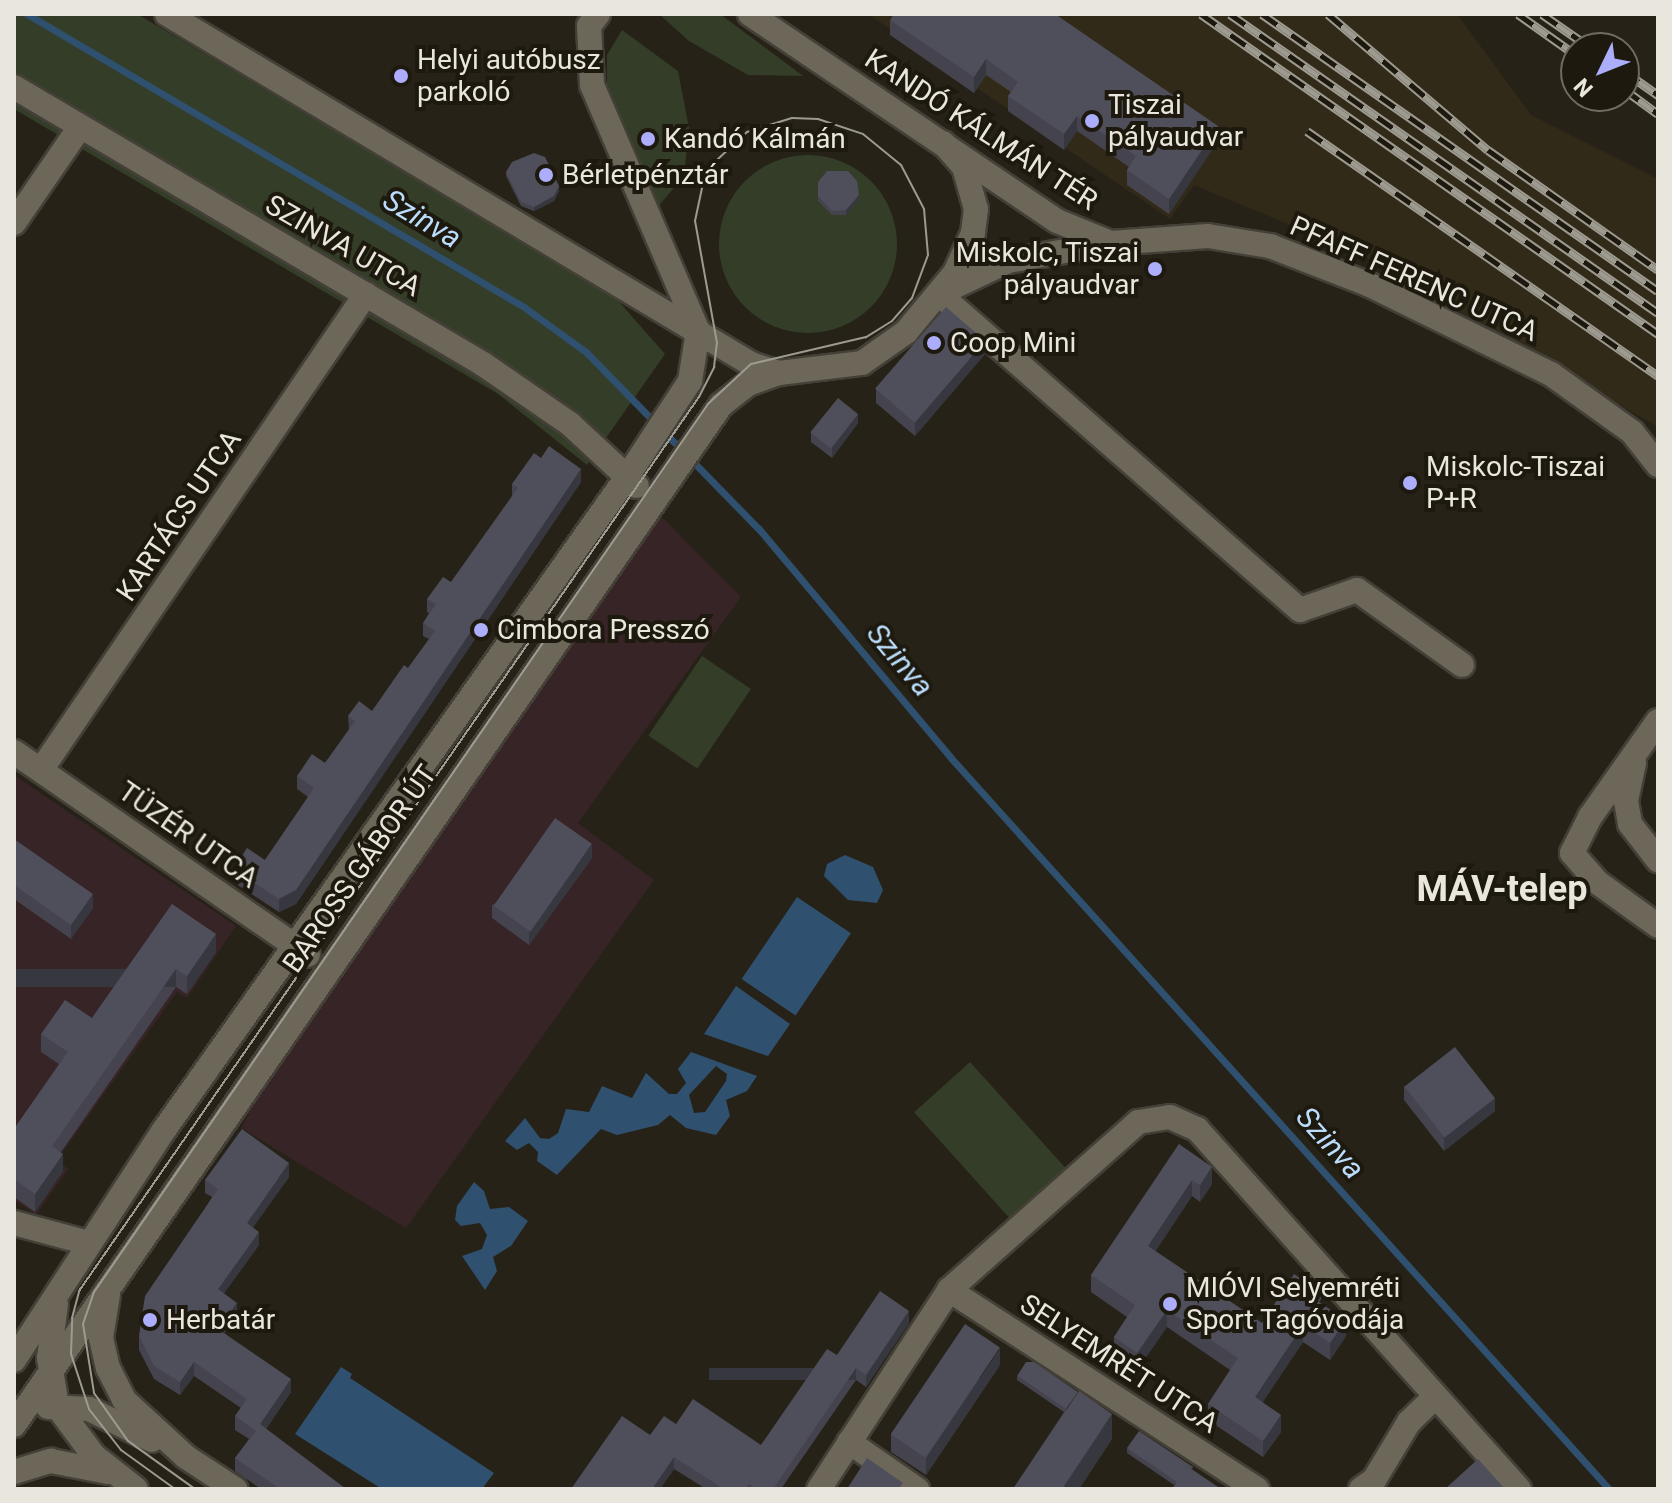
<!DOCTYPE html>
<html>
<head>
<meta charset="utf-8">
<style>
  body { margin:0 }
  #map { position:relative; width:1672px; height:1503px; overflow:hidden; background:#272217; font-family:Roboto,sans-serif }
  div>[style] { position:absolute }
  .built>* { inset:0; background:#322a18 }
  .industrial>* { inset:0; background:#372426 }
  .green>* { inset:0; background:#343d27; transform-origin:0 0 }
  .round { border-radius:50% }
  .water>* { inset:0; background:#2f506e; transform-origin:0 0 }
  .stream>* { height:7px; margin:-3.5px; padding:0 3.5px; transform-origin:3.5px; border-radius:3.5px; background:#2f506e }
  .roads { filter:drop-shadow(2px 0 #444038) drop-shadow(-2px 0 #444038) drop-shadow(0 2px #444038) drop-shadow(0 -2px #444038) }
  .minor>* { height:24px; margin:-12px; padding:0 12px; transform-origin:12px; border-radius:12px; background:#6d675a }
  .tram>* { height:2px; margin:-1px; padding:0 1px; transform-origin:1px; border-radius:1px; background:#9d9a90 }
  .rail>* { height:9px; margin-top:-4.5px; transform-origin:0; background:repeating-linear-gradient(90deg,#1e190e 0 18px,#9d9a90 0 36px); box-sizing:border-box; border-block:2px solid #9d9a90 }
  .wall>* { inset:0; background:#44434e }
  .shaded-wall>* { inset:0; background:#373740; transform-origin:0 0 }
  .building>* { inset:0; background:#4f4e5b; transform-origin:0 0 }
  .dots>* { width:22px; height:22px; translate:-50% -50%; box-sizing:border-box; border:4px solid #1e190e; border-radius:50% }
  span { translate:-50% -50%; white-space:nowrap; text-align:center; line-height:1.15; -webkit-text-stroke:8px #1e190e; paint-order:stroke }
  .poi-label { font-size:28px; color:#e9e6de }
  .left { translate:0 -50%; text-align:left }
  .right { translate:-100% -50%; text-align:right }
  .street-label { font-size:28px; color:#e9e6de }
  .water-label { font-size:30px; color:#bbddfc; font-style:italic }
  .district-label { font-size:36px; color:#e9e6de; font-weight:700 }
  .frame { position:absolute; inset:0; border:16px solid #e9e6de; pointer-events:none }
  .north { position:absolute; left:1560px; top:32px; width:80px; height:80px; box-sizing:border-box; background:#1e190e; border:2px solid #6f6b61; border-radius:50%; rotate:227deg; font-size:22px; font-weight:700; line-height:32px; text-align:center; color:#e9e6de }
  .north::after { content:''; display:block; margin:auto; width:28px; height:36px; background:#adaefb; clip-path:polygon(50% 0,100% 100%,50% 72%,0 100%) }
</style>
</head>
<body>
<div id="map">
  <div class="built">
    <i style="clip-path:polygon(868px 14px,1457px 14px,1531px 115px,1658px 179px,1658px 427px,1362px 255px,1194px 185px,1170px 219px)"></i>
  </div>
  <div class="industrial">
    <i style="clip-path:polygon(654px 509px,741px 597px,578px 823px,654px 880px,406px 1228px,241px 1128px,327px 968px)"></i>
    <i style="clip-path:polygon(14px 775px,236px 926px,187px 998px,177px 992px,57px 1160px,68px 1169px,36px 1215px,14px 1200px)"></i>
  </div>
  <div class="green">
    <i style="clip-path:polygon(14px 14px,137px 14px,614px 296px,665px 354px,587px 465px,498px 394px,14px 109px)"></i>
    <i style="clip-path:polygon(659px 14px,720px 14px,803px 76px,748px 75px,689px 41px)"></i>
    <i style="clip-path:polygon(622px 30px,678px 71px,689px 128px,684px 176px,656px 209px,607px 89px,607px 55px)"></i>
    <i class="round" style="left:719px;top:155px;width:178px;height:178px"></i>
    <i style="left:702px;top:656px;width:59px;height:96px;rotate:34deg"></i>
    <i style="left:970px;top:1062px;width:146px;height:75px;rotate:48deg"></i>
  </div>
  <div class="water">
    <i style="clip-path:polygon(845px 855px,873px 867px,883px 890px,877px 903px,848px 900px,824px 876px,827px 864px)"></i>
    <i style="left:797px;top:897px;width:65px;height:99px;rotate:34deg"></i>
    <i style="clip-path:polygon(736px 986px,790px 1024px,768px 1056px,704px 1034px)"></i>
    <i style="clip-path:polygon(evenodd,691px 1052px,757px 1076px,747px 1091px,726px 1100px,730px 1116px,716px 1135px,686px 1128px,670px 1115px,658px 1125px,617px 1135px,601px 1129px,557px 1175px,537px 1161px,538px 1152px,529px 1143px,517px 1150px,505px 1141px,525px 1118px,540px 1138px,549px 1139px,558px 1133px,566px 1109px,589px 1112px,602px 1086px,632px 1098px,646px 1073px,669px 1094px,677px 1094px,686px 1083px,678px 1069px,691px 1052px,716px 1066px,727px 1074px,726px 1081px,705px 1112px,694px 1113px,689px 1095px,716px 1066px)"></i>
    <i style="clip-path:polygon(474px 1182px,484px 1191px,490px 1209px,509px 1207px,528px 1221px,511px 1246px,493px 1257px,497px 1271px,485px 1290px,462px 1256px,482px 1249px,487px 1235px,480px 1223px,461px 1226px,455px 1220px,457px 1206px)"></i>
    <i style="clip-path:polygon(341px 1367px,352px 1374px,350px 1378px,494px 1473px,482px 1489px,382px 1489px,295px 1434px)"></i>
  </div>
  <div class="stream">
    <i style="left:27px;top:14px;width:577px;rotate:30.52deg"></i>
    <i style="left:524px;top:307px;width:77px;rotate:36deg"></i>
    <i style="left:586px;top:352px;width:248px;rotate:45.7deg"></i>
    <i style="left:759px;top:529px;width:299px;rotate:50deg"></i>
    <i style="left:951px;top:758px;width:984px;rotate:48.01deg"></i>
  </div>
  <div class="roads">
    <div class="minor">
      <i style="left:167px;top:14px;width:681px;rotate:30.93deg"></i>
      <i style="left:751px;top:364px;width:29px;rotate:18deg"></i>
      <i style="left:598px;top:14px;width:15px;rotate:127deg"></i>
      <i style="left:589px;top:26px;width:59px;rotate:87.1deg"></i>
      <i style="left:592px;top:85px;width:268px;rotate:66.7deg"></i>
      <i style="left:750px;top:14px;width:370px;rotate:34deg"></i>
      <i style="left:1057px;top:221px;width:55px;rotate:22.4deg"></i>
      <i style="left:14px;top:87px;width:545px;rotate:30.57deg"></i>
      <i style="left:483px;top:364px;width:106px;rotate:34.6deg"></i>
      <i style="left:570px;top:424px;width:91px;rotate:42.8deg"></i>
      <i style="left:14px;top:223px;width:116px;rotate:-55.5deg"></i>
      <i style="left:941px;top:293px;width:74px;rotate:-25.5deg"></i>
      <i style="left:1008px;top:261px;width:105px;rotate:-9.9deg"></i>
      <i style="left:1111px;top:243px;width:97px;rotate:-4.1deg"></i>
      <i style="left:1208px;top:236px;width:63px;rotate:9.2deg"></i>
      <i style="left:1270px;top:246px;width:107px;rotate:21.3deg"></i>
      <i style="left:1370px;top:285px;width:202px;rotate:26.2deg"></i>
      <i style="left:1551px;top:374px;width:100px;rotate:35.6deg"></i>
      <i style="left:1632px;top:432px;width:42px;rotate:51.8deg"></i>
      <i style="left:939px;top:294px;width:480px;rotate:41.2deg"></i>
      <i style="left:1300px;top:610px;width:60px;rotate:-19.3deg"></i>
      <i style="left:1357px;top:590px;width:129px;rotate:35.5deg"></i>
      <i style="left:1658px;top:721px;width:118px;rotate:125.3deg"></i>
      <i style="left:1590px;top:817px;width:40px;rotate:116.6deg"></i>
      <i style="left:1572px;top:853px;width:38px;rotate:49deg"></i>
      <i style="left:1597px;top:882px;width:75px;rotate:35.8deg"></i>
      <i style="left:14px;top:752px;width:357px;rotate:34.6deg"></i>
      <i style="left:1634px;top:763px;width:39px;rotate:102deg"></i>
      <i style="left:1626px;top:801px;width:23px;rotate:80deg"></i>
      <i style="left:1630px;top:824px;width:46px;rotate:52.1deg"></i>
      <i style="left:41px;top:770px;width:576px;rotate:-55.68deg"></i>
      <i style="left:14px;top:1223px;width:77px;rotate:15.1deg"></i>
      <i style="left:949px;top:1290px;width:367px;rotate:32.9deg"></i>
      <i style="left:108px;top:1295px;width:44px;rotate:99.2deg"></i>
      <i style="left:101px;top:1338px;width:31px;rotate:77deg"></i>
      <i style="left:108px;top:1368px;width:36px;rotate:63deg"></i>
      <i style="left:124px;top:1400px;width:84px;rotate:42.6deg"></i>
      <i style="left:186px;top:1457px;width:59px;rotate:33.1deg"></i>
      <i style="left:56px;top:1304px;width:54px;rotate:97.4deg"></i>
      <i style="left:49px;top:1358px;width:49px;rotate:80.5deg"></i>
      <i style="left:57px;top:1406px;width:62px;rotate:53.5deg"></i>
      <i style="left:94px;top:1456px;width:53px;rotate:38.2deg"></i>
      <i style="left:14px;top:1360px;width:275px;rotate:-56.9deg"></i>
      <i style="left:164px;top:1130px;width:800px;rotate:-54.66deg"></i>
      <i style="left:627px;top:477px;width:115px;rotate:-56.7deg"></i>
      <i style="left:690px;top:381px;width:51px;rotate:-80.9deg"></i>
      <i style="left:48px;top:1407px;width:41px;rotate:2.8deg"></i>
      <i style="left:89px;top:1409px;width:70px;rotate:26.2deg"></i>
      <i style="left:14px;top:1425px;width:1241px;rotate:-55.27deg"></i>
      <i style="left:721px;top:405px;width:34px;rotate:-38deg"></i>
      <i style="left:748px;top:384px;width:33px;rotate:-20deg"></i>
      <i style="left:779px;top:373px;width:84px;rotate:-6.9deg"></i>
      <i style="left:862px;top:363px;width:54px;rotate:-35.2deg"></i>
      <i style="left:906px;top:332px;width:77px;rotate:-50.3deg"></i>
      <i style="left:955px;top:273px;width:44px;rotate:-65.8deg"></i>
      <i style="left:973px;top:233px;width:24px;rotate:-83deg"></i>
      <i style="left:976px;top:209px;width:44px;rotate:-105.9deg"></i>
      <i style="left:964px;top:167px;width:32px;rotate:-131deg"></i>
      <i style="left:849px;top:1442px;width:83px;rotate:34.7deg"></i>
      <i style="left:14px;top:1472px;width:39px;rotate:-17deg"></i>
      <i style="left:51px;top:1461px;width:58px;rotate:10.9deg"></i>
      <i style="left:819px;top:1489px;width:238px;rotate:-56.8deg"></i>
      <i style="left:949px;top:1290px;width:253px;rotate:-41.6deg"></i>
      <i style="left:1138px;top:1122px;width:32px;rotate:-9deg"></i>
      <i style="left:1170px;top:1117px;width:30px;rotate:24deg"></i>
      <i style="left:1197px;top:1129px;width:483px;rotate:48.2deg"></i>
      <i style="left:1361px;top:1489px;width:16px;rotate:-35deg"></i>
      <i style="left:1374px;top:1480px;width:68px;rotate:-58.9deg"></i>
      <i style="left:1409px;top:1422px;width:35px;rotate:-44deg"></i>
    </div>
  </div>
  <div class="tram">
    <i style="left:175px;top:1489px;width:67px;rotate:-144.2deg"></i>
    <i style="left:121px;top:1450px;width:52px;rotate:-128deg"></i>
    <i style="left:89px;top:1409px;width:58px;rotate:-108.1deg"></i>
    <i style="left:71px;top:1354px;width:36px;rotate:-88deg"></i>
    <i style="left:72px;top:1318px;width:28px;rotate:-75deg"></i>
    <i style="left:79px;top:1291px;width:1088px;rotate:-55.26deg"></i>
    <i style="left:699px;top:397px;width:34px;rotate:-63deg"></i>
    <i style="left:714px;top:367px;width:24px;rotate:-83deg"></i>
    <i style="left:717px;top:343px;width:124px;rotate:-100.2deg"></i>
    <i style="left:695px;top:221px;width:35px;rotate:-78deg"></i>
    <i style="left:702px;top:187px;width:32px;rotate:-60deg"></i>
    <i style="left:718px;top:159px;width:40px;rotate:-43deg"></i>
    <i style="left:747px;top:132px;width:47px;rotate:-17.3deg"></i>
    <i style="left:792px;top:118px;width:26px;rotate:2deg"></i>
    <i style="left:818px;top:119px;width:47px;rotate:18.4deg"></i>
    <i style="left:863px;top:134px;width:49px;rotate:39.2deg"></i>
    <i style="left:901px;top:165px;width:50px;rotate:62.4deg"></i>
    <i style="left:924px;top:209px;width:46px;rotate:85deg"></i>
    <i style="left:928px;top:255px;width:46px;rotate:110.4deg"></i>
    <i style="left:912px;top:298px;width:30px;rotate:131deg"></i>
    <i style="left:892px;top:321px;width:31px;rotate:148deg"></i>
    <i style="left:866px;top:337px;width:118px;rotate:166.8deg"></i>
    <i style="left:751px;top:364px;width:59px;rotate:137.1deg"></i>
    <i style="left:708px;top:404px;width:1080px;rotate:124.66deg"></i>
    <i style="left:94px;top:1292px;width:34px;rotate:109deg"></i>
    <i style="left:83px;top:1324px;width:70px;rotate:80.9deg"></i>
    <i style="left:94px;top:1393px;width:59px;rotate:54.7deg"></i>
    <i style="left:128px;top:1441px;width:82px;rotate:35.6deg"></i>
  </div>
  <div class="rail">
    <i style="left:1201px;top:14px;width:558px;rotate:35deg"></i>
    <i style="left:1230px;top:14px;width:522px;rotate:34.94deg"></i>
    <i style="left:1262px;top:14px;width:483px;rotate:35deg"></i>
    <i style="left:1328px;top:14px;width:210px;rotate:40.4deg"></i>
    <i style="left:1488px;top:150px;width:208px;rotate:35.2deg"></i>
    <i style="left:1518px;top:14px;width:71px;rotate:35.3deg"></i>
    <i style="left:1542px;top:14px;width:60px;rotate:34.8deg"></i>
    <i style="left:1624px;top:71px;width:42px;rotate:35.2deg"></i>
    <i style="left:1624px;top:89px;width:42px;rotate:36.3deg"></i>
    <i style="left:1307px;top:131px;width:428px;rotate:34.9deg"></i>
  </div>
  <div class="wall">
    <i style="clip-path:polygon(890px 20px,1218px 141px,1169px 214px,1127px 185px,1127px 170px,1129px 167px,1077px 131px,1064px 150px,1008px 111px,1008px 96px,1011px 92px,986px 75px,974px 93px,890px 35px)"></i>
    <i style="clip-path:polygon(506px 172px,559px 191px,554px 201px,534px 211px,521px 206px,506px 176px)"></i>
    <i style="clip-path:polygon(818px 182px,859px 199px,846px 215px,832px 215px,818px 201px)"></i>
    <i style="clip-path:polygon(985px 354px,915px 436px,876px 403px,876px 389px)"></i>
    <i style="clip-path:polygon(858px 423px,832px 458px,811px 442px,811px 433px)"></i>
    <i style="clip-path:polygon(581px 482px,296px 904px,279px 912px,233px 882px,233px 869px,265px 860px,308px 797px,297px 789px,297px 776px,325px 763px,349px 730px,348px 716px,372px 711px,408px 668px,429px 639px,423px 636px,423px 623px,429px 613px,427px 612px,427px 599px,451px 582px,512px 496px,512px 484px)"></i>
    <i style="clip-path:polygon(14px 839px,93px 908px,71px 939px,14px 899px)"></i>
    <i style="clip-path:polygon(592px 858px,529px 945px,492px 918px,492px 905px)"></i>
    <i style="clip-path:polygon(172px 904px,216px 952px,187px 994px,176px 987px,61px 1152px,63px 1171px,35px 1212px,14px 1197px,14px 1129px,59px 1064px,41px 1052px,41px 1034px,92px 1018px)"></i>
    <i style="clip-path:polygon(1404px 1086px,1495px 1111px,1444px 1151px,1404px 1100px)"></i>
    <i style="clip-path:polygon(1179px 1144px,1212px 1184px,1200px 1202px,1192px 1196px,1155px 1251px,1262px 1323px,1324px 1305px,1346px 1336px,1330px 1360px,1303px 1342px,1262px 1402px,1281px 1432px,1263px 1457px,1208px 1420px,1208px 1404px,1230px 1370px,1167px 1327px,1137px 1370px,1114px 1354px,1114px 1337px,1127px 1317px,1091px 1292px,1091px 1275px)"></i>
    <i style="clip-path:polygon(289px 1177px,253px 1227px,259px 1245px,224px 1293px,237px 1316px,224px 1333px,291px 1392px,266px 1429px,346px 1489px,261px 1489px,235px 1471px,235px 1458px,249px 1439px,235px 1430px,235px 1416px,241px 1408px,194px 1376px,180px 1395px,154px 1379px,139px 1350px,139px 1336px,212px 1197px,205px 1193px,205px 1180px)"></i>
    <i style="clip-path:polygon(909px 1323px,866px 1387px,856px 1380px,781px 1489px,706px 1489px,674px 1469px,660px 1489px,571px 1489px,650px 1435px,676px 1424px,761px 1445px,837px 1355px)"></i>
    <i style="clip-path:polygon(1000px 1365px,926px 1475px,891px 1452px,891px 1435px)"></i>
    <i style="clip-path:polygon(1017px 1376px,1112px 1439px,1079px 1489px,1013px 1489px,1064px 1412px,1017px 1380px)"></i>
    <i style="clip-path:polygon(1127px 1448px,1193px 1467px,1174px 1485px,1127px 1453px)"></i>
  </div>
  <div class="shaded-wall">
    <i style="clip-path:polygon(986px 59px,986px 75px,974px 93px,974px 77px)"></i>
    <i style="clip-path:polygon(1077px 116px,1077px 131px,1064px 150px,1064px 134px)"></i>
    <i style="clip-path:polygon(1218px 126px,1218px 141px,1169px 214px,1169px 199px)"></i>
    <i style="clip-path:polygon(559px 186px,559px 191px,554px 201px,534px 211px,534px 207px)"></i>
    <i style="clip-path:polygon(859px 195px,859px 199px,846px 215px,846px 210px)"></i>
    <i style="clip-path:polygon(985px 341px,985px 354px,915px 436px,915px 423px)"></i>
    <i style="clip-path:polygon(858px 414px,858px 423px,832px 458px,832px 448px)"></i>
    <i style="clip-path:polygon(581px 469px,581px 482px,296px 904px,279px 912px,279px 899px)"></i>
    <i style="clip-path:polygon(592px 844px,592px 858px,529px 945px,529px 931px)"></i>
    <i style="clip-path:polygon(93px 894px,93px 908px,71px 939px,71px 925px)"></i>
    <i style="clip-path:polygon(216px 934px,216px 952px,187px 994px,187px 976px)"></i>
    <i style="left:176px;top:969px;width:18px;height:216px;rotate:90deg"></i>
    <i style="clip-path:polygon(1495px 1098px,1495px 1111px,1444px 1151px,1444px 1137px)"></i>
    <i style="clip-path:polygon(63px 1154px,63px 1171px,35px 1212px,35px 1194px)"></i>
    <i style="clip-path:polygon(289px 1163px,289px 1177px,247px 1236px,247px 1223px)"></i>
    <i style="clip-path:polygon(1212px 1167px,1212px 1184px,1200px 1202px,1200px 1185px)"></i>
    <i style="clip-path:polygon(1192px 1180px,1192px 1196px,1148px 1263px,1148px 1246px)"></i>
    <i style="clip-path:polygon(259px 1232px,259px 1245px,218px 1302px,218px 1289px)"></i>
    <i style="clip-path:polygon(237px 1303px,237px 1316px,218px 1342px,218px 1329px)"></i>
    <i style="clip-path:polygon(1167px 1310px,1167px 1327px,1137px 1370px,1137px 1353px)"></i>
    <i style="clip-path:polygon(909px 1311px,909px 1323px,866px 1387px,866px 1375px)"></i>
    <i style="clip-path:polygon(1346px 1320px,1346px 1336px,1330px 1360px,1330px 1343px)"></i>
    <i style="clip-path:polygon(1303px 1325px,1303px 1342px,1255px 1414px,1255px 1397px)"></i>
    <i style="clip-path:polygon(1000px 1348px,1000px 1365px,926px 1475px,926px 1458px)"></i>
    <i style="clip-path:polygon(194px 1362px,194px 1376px,180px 1395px,180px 1382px)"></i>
    <i style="left:856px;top:1368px;width:12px;height:147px;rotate:90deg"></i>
    <i style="clip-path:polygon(291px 1379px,291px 1392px,260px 1437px,260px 1424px)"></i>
    <i style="clip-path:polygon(1112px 1414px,1112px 1439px,1079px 1489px,1062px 1489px)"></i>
    <i style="clip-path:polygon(1281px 1415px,1281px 1432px,1263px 1457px,1263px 1441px)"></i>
    <i style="clip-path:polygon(674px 1457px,674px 1469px,660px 1489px,652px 1489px)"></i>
  </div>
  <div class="building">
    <i style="clip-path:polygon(894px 14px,1055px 14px,1218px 126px,1169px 199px,1127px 170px,1136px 156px,1077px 116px,1064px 134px,1008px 96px,1018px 82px,986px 59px,974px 77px,890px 20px)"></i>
    <i style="clip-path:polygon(534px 153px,545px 157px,559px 186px,554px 196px,534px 207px,521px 202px,506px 172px,512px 162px)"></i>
    <i style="clip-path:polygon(827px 171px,848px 171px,857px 181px,859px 195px,846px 210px,832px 211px,818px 196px,818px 182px)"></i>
    <i style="left:946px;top:307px;width:52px;height:108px;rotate:41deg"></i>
    <i style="left:838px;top:398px;width:26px;height:44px;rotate:39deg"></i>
    <i style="clip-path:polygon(549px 446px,581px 469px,296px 890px,279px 899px,233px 869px,247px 848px,265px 860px,314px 788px,297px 776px,312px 754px,325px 763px,355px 721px,348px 716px,359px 701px,372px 711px,404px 665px,408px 668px,435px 631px,423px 623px,436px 604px,427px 599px,443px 577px,451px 582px,518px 488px,512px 484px,534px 453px,541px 458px)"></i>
    <i style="left:555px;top:818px;width:45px;height:107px;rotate:35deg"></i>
    <i style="clip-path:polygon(14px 839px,93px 894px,71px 925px,14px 885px)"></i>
    <i style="clip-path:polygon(172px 904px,216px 934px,187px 976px,176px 969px,52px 1146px,63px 1154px,35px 1194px,14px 1179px,14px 1129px,68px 1052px,41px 1034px,65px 1000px,92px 1018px)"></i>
    <i style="left:1455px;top:1047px;width:65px;height:64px;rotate:52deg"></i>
    <i style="clip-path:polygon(242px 1129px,289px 1163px,247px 1223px,259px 1232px,218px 1289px,237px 1303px,218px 1329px,291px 1379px,260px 1424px,346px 1489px,280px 1489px,235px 1458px,256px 1431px,235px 1416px,247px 1399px,194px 1362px,180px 1382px,154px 1366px,139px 1336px,145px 1296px,218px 1189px,205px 1180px)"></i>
    <i style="clip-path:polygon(1179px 1144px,1212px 1167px,1200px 1185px,1192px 1180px,1148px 1246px,1262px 1323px,1294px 1274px,1324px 1294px,1319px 1302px,1346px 1320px,1330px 1343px,1303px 1325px,1255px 1397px,1281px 1415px,1263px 1441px,1208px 1404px,1238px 1358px,1167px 1310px,1137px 1353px,1114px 1337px,1135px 1305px,1091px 1275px)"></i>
    <i style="clip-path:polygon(880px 1291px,909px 1311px,866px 1375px,856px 1368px,773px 1489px,756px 1489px,749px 1484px,745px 1489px,724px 1489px,674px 1457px,652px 1489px,571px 1489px,622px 1416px,650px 1435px,664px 1416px,676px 1424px,693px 1399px,761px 1445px,827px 1349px,837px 1355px)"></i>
    <i style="left:965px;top:1324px;width:42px;height:133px;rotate:34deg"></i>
    <i style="clip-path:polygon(1026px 1362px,1034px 1362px,1078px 1392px,1066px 1409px,1017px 1376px)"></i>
    <i style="clip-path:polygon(1079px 1391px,1112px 1414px,1062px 1489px,1013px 1489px)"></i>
    <i style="clip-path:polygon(1139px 1431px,1193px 1467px,1192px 1469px,1187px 1466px,1177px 1482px,1127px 1448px)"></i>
    <i style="clip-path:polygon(867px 1458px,903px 1483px,898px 1489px,847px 1489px)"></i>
    <i style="clip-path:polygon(1478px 1459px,1505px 1489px,1445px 1489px)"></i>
    <i style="clip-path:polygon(1187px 1466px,1221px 1489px,1172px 1489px)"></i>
  </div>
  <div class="dots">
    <i style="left:401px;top:76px;background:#adaefb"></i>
    <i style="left:1092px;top:121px;background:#adaefb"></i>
    <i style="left:648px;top:139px;background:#adaefb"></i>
    <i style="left:546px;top:175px;background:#adaefb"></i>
    <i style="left:1155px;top:269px;background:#adaefb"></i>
    <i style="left:934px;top:343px;background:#adaefb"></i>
    <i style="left:1410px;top:483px;background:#adaefb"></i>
    <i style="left:481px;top:630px;background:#adaefb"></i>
    <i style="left:1170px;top:1304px;background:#adaefb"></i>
    <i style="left:150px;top:1320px;background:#adaefb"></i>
  </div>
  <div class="poi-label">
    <span class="left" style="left:417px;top:76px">Helyi autóbusz<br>parkoló</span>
    <span class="left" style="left:1108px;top:121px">Tiszai<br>pályaudvar</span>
    <span class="left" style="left:664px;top:139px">Kandó Kálmán</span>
    <span class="left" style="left:562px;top:175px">Bérletpénztár</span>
    <span class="right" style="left:1139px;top:269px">Miskolc, Tiszai<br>pályaudvar</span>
    <span class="left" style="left:950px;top:343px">Coop Mini</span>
    <span class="left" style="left:1426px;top:483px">Miskolc-Tiszai<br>P+R</span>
    <span class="left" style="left:497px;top:630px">Cimbora Presszó</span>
    <span class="left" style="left:1186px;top:1304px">MIÓVI Selyemréti<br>Sport Tagóvodája</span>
    <span class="left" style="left:166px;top:1320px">Herbatár</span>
  </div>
  <div class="street-label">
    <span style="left:981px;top:130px;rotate:33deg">KANDÓ KÁLMÁN TÉR</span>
    <span style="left:343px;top:246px;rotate:30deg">SZINVA UTCA</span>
    <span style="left:1414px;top:279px;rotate:24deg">PFAFF FERENC UTCA</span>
    <span style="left:179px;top:516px;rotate:-56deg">KARTÁCS UTCA</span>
    <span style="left:188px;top:835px;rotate:35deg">TÜZÉR UTCA</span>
    <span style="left:360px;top:869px;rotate:-55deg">BAROSS GÁBOR ÚT</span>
    <span style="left:1119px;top:1364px;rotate:33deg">SELYEMRÉT UTCA</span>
  </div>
  <div class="water-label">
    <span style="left:422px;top:219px;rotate:31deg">Szinva</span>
    <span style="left:900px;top:660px;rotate:50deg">Szinva</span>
    <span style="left:1330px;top:1143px;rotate:48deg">Szinva</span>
  </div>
  <div class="district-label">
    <span style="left:1502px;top:890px">MÁV-telep</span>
  </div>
  <div class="frame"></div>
  <div class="north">N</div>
</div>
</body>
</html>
